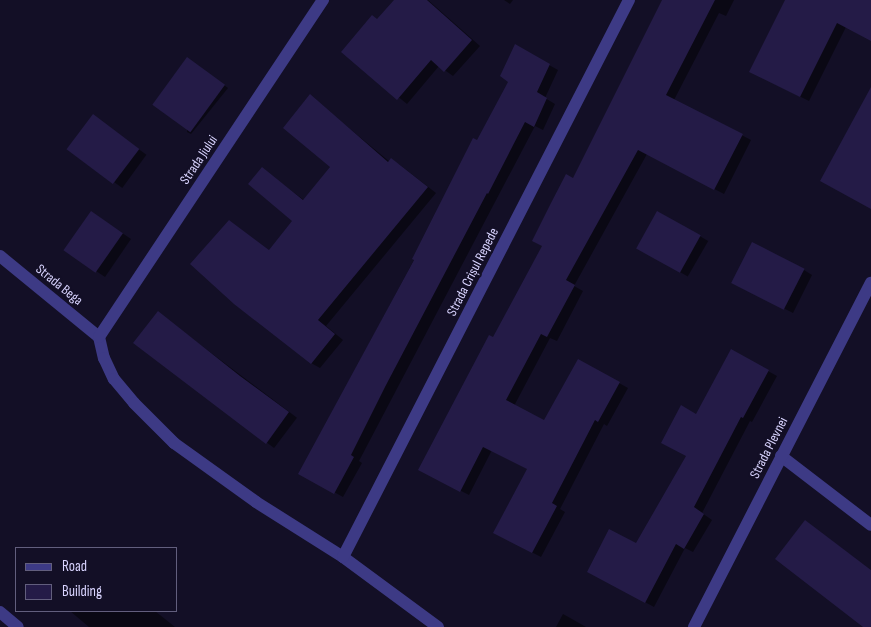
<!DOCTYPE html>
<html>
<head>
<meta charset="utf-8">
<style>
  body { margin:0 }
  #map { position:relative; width:871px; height:627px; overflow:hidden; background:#130f26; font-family:"Sofia Sans Condensed",sans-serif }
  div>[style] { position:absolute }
  .shadow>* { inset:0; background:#0007; transform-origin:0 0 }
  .building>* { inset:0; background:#241b47; transform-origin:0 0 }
  .street>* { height:12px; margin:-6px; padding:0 6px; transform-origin:6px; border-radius:6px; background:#3d3a85 }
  span { translate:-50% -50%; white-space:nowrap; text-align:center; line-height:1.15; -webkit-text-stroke:4.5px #130f26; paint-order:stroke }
  .street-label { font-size:14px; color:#d9d4ff }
  .legend { position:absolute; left:15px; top:547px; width:162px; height:65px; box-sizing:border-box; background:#130f26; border:1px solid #625e7d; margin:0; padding:6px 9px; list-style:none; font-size:15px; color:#d9d4ff }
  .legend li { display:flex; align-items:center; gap:10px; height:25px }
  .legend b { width:25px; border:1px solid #625e7d }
</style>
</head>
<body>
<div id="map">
  <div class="shadow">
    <i style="clip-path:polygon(396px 0,428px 0,480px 46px,453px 76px,439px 66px,407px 104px,343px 52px,378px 20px)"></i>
    <i style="clip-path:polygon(504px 0,513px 0,510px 4px)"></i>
    <i style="clip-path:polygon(678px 0,734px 0,726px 16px,719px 13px,674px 100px,751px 140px,724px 194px,647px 154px,574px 286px,583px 291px,557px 341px,550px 338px,514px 406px,544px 422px,579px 361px,628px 388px,607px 426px,604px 424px,560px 509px,565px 512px,541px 557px,504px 538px,528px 469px,492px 450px,469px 495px,428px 474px,494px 339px,543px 246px,573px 179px)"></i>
    <i style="clip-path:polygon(787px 0,871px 0,871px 40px,846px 27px,809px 101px,759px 76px)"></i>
    <i style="clip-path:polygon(515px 46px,558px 70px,545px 98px,555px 104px,543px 130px,535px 126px,359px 461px,362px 463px,343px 497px,300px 473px,509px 82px)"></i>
    <i style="clip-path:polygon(191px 61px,228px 88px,191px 134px,187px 132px)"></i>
    <i style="clip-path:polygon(310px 96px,390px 162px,391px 160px,400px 165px,436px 193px,326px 326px,343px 340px,320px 368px,311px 363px,230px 221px,270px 251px,294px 221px,262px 169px,304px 200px,331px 167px)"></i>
    <i style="left:93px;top:116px;width:66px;height:41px;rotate:36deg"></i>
    <i style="left:658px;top:212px;width:58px;height:41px;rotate:30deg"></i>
    <i style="clip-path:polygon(100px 218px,131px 239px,105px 277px,66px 251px)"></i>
    <i style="clip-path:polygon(804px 270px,812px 275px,793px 313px,742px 287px)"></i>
    <i style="left:158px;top:313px;width:174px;height:38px;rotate:37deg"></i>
    <i style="clip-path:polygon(732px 351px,777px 376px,752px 422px,750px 421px,702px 513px,712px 520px,693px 552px,685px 548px,654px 607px,597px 576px,637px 545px,687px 455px,697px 415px)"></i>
    <i style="clip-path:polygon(805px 521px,871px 570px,871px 627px,865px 627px)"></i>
    <i style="clip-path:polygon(70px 611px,155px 611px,175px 627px,89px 627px)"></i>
    <i style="clip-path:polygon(563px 614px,572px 619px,586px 627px,556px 627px)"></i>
  </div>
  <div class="building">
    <i style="clip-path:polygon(394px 0,427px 0,472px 40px,444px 72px,431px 60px,397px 100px,341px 52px,372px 15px,377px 19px)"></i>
    <i style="clip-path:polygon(662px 0,715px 0,666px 95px,743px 134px,714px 190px,638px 150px,566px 280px,575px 285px,547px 337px,541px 334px,506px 400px,544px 420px,578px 359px,620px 382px,598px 422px,595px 420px,552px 503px,557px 506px,532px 553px,493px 533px,527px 469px,483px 447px,460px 492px,418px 470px,489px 335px,493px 337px,542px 246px,532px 241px,551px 203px,566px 174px,573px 178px)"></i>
    <i style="clip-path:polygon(785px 0,871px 0,871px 41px,837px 23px,800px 97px,749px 72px)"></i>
    <i style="clip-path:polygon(515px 44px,550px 64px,537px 92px,547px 98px,534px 127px,525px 122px,488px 194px,487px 193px,385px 387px,351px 455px,354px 457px,334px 494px,298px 474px,414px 260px,412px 259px,473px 138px,477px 140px,508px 82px,500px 76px)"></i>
    <i style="left:187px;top:57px;width:47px;height:59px;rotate:36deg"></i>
    <i style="clip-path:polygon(871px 87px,871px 209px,820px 181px)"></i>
    <i style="clip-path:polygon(310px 94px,388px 162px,391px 158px,428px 187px,318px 320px,335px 334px,311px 364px,234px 304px,190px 264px,229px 220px,269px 250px,292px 221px,248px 184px,262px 167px,303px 200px,330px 167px,283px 128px)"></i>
    <i style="left:93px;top:114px;width:58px;height:44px;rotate:37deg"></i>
    <i style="left:91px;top:211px;width:39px;height:48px;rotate:35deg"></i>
    <i style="left:657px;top:211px;width:50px;height:43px;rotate:29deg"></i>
    <i style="left:752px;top:242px;width:59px;height:46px;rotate:27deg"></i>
    <i style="clip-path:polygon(158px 311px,240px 376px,289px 412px,266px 444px,133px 343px)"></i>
    <i style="clip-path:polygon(731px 349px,769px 370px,743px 418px,741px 417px,694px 507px,704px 514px,684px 549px,676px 544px,645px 603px,587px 572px,609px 529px,636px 543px,686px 456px,661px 443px,681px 405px,696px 414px)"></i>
    <i style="clip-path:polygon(805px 520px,871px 570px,871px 627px,863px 627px,775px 559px)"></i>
  </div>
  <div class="street">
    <i style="left:0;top:256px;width:128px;rotate:39.3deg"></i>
    <i style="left:99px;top:337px;width:22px;rotate:77deg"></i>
    <i style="left:104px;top:358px;width:23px;rotate:65deg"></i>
    <i style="left:114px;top:379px;width:31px;rotate:50deg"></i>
    <i style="left:134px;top:403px;width:57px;rotate:45deg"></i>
    <i style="left:174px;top:443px;width:101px;rotate:35.7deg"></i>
    <i style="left:256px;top:502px;width:103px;rotate:32.3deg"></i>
    <i style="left:343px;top:557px;width:118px;rotate:36.4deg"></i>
    <i style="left:99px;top:337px;width:405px;rotate:-56.4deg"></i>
    <i style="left:781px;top:456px;width:113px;rotate:37.5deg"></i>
    <i style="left:343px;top:557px;width:626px;rotate:-62.82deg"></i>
    <i style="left:0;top:612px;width:23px;rotate:40deg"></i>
    <i style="left:694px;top:627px;width:387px;rotate:-62.8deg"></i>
  </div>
  <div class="street-label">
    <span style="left:199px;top:160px;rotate:-56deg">Strada Jiului</span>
    <span style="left:473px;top:272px;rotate:-63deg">Strada Crișul Repede</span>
    <span style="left:59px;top:285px;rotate:39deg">Strada Bega</span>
    <span style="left:769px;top:448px;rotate:-63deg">Strada Plevnei</span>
  </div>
  <ul class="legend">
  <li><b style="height:6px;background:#3d3a85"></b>Road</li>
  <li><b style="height:14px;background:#241b47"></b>Building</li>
  </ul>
</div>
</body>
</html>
